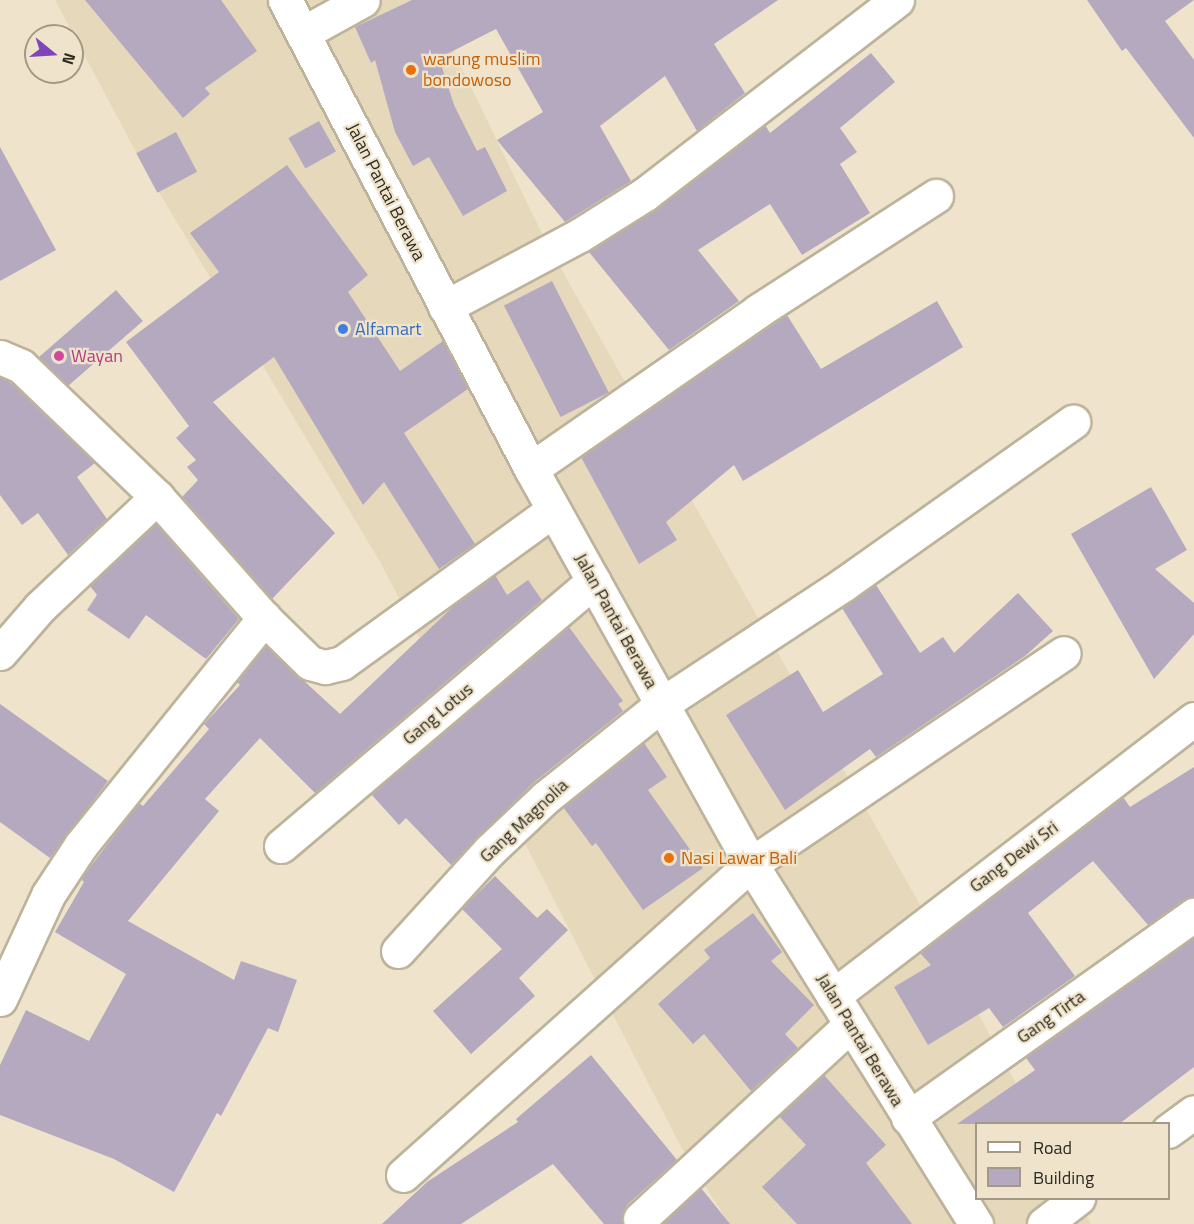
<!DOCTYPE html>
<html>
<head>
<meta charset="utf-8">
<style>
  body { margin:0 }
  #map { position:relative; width:1194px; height:1224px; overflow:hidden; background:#efe4cb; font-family:"Titillium Web",sans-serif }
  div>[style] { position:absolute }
  .built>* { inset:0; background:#e6d8ba }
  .building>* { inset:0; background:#b5a9bf; transform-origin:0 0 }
  .roads { filter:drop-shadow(2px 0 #bdb39b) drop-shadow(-2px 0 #bdb39b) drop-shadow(0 2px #bdb39b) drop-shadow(0 -2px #bdb39b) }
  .minor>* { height:33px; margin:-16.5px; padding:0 16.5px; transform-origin:16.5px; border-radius:16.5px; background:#fff }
  .tertiary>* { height:33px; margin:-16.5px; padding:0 16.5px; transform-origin:16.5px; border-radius:16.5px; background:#fff }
  .dots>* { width:16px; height:16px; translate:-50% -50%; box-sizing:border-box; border:3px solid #efe4cb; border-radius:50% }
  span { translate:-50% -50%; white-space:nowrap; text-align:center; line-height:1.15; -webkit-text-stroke:4.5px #efe4cb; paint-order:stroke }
  .food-label { font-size:18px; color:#c56008 }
  .left { translate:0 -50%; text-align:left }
  .street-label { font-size:18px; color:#2e2a21 }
  .shop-label { font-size:18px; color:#366cbe }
  .hotel-label { font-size:18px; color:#b23c85 }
  .legend { position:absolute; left:975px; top:1122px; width:195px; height:78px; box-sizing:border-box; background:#efe4cb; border:2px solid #a29a87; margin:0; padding:8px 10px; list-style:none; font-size:18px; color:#2e2a21 }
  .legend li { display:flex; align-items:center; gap:12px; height:30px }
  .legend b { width:30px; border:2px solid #a29a87 }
  .north { position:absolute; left:24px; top:24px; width:60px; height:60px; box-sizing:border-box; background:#efe4cb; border:2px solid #a29a87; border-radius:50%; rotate:108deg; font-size:16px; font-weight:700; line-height:24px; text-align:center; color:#2e2a21 }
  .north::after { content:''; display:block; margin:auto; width:21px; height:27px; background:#8244ba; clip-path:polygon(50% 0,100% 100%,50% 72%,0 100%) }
</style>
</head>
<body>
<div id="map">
  <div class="built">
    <i style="clip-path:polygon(55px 0,429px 0,546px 242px,919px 903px,1037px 1123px,976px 1124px,976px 1198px,1077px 1199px,1091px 1224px,729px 1224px,680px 1145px,383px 567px,144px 167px)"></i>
  </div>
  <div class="building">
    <i style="clip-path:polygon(85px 0,221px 0,257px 51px,205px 88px,210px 94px,183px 118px)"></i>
    <i style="clip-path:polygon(412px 0,778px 0,714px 44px,745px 93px,697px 131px,665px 76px,600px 126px,631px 181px,565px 222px,497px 140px,543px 112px,496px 29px,439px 58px,454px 105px,477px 151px,485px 147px,507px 191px,463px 216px,429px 157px,413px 166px,395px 132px,375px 60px,371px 63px,355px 27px)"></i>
    <i style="clip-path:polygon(1087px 0,1194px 0,1165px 21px,1194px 60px,1194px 138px,1126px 48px,1122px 51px)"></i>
    <i style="clip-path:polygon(871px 53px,895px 82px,840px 128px,857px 152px,840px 164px,870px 213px,802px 255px,770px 204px,698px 250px,739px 301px,669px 350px,589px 252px,656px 209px,765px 125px,770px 133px)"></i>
    <i style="left:319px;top:121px;width:35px;height:35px;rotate:61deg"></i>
    <i style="left:176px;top:132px;width:45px;height:45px;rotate:62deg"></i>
    <i style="clip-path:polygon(0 147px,56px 250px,0 281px)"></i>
    <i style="clip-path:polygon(287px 165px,368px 275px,348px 292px,400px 371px,443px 341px,468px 389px,404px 433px,475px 544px,439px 569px,384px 482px,363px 505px,274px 357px,213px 402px,335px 533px,272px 599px,182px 497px,198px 480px,187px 467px,196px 460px,176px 438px,189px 426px,126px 342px,219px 272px,190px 233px)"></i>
    <i style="left:552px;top:281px;width:125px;height:54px;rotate:63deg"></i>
    <i style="left:116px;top:290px;width:41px;height:102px;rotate:49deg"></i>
    <i style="clip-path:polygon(937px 301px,963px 347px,743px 481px,734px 465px,666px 522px,677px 540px,639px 564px,581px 457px,787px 315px,821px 369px)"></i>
    <i style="clip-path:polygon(0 377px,10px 382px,95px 463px,77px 477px,107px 519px,68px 555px,38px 513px,22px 525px,0 495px)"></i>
    <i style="clip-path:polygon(1151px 487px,1187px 550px,1155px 569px,1194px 603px,1194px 634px,1154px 679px,1071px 534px)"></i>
    <i style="clip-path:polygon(156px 524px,239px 619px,206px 659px,146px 615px,129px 639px,87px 610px,97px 595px,90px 586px)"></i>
    <i style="clip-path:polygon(495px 575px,507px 595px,528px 580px,542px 600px,315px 793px,260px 738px,205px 799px,219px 811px,128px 921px,234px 980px,241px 961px,297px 980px,278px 1032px,268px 1028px,221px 1116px,217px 1113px,174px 1192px,114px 1159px,0 1115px,0 1065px,26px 1010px,89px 1041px,126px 974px,55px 932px,84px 882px,81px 879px,139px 803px,143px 806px,209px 729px,204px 724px,240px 685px,237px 682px,266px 646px,340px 714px,459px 601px)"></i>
    <i style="clip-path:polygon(876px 585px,920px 653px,943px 637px,954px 653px,1018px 593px,1053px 631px,1025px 656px,876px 757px,870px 749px,785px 810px,726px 715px,798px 670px,823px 712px,883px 674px,842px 608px)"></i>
    <i style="clip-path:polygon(569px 627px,623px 701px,618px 704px,623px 711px,533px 783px,451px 865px,406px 818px,399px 825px,371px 794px)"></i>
    <i style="clip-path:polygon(0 704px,108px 781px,50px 858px,0 822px)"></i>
    <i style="clip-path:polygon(644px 743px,667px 777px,648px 790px,703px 868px,643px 910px,596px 843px,592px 846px,563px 807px)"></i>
    <i style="clip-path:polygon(1194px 767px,1194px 897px,1148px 925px,1093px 861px,1028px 913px,1075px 976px,1003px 1027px,989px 1008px,928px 1045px,894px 987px,931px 965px,920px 953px,1123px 797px,1130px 807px)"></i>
    <i style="clip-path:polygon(495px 876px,537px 918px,547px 909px,568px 930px,519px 978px,535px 996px,471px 1054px,433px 1011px,502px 949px,462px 909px)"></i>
    <i style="clip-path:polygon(753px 913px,782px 952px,771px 961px,814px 1005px,785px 1034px,798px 1048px,751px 1091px,704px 1034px,693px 1044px,658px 1004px,710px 958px,704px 950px)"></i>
    <i style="clip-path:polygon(1194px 938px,1194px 1067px,1119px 1124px,957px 1124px,1035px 1070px,1026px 1058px)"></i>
    <i style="clip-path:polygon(591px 1055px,677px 1160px,627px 1205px,622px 1224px,604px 1224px,553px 1164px,461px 1224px,382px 1224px,427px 1182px,518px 1122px,516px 1119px)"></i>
    <i style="clip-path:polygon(824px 1075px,886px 1145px,866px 1163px,912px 1224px,797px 1224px,762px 1187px,806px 1145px,779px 1116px)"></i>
    <i style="clip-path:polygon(701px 1188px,730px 1224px,662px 1224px)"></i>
  </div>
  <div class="roads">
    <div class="minor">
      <i style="left:303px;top:33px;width:68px;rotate:-28.8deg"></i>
      <i style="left:445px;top:307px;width:153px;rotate:-28.1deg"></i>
      <i style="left:580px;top:235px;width:77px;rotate:-32.2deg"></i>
      <i style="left:645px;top:194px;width:318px;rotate:-37.6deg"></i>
      <i style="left:0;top:357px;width:23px;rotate:23deg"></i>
      <i style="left:21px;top:366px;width:189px;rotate:43.9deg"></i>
      <i style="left:157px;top:497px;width:162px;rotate:48.5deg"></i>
      <i style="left:264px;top:618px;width:64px;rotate:44.4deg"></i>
      <i style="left:310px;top:663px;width:16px;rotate:15deg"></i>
      <i style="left:325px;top:667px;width:17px;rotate:-13deg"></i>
      <i style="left:342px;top:663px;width:261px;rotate:-35.9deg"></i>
      <i style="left:531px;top:469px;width:277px;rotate:-34.8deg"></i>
      <i style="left:758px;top:311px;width:212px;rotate:-32.9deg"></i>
      <i style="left:0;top:653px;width:61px;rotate:-49deg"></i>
      <i style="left:40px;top:607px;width:161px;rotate:-43.2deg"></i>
      <i style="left:281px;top:846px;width:410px;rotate:-40.3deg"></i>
      <i style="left:398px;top:951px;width:137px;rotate:-47.7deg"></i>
      <i style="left:490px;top:850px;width:77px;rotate:-43.4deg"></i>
      <i style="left:546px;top:797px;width:149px;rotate:-38.7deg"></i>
      <i style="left:662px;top:704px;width:218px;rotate:-33.4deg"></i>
      <i style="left:844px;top:584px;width:281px;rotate:-35.3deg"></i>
      <i style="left:833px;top:996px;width:455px;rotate:-37.5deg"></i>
      <i style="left:0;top:999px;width:115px;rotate:-65.2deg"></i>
      <i style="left:48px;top:895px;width:60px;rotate:-56.6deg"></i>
      <i style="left:81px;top:845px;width:292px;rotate:-51.1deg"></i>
      <i style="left:908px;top:1118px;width:351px;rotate:-35.4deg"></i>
      <i style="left:1168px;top:1131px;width:32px;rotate:-36deg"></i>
      <i style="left:403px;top:1175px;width:467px;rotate:-41.8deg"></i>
      <i style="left:751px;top:864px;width:377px;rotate:-34deg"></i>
      <i style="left:640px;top:1219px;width:287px;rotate:-42.7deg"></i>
      <i style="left:1044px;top:1224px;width:43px;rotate:-37.4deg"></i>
    </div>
    <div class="tertiary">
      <i style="left:285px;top:0;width:530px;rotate:62.32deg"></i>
      <i style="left:531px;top:469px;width:452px;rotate:60.9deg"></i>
      <i style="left:751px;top:864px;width:425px;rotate:58deg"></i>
    </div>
  </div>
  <div class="dots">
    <i style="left:411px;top:70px;background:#e8710a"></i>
    <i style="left:343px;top:329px;background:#3f7fe0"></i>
    <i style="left:59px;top:356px;background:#d1479c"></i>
    <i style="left:669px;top:858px;background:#e8710a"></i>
  </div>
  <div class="food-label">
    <span class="left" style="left:423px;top:70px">warung muslim<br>bondowoso</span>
    <span class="left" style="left:681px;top:858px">Nasi Lawar Bali</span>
  </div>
  <div class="street-label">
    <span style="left:386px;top:192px;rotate:63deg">Jalan Pantai Berawa</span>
    <span style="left:616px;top:621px;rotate:61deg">Jalan Pantai Berawa</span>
    <span style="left:438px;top:714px;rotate:-40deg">Gang Lotus</span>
    <span style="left:524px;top:821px;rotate:-43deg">Gang Magnolia</span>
    <span style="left:1014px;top:857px;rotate:-37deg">Gang Dewi Sri</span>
    <span style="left:1051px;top:1017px;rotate:-35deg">Gang Tirta</span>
    <span style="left:860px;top:1040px;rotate:59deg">Jalan Pantai Berawa</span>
  </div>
  <div class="shop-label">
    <span class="left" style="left:355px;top:329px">Alfamart</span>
  </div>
  <div class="hotel-label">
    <span class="left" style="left:71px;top:356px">Wayan</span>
  </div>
  <ul class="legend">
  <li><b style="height:8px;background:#fff"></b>Road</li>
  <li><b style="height:16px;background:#b5a9bf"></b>Building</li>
  </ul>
  <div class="north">N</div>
</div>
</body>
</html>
